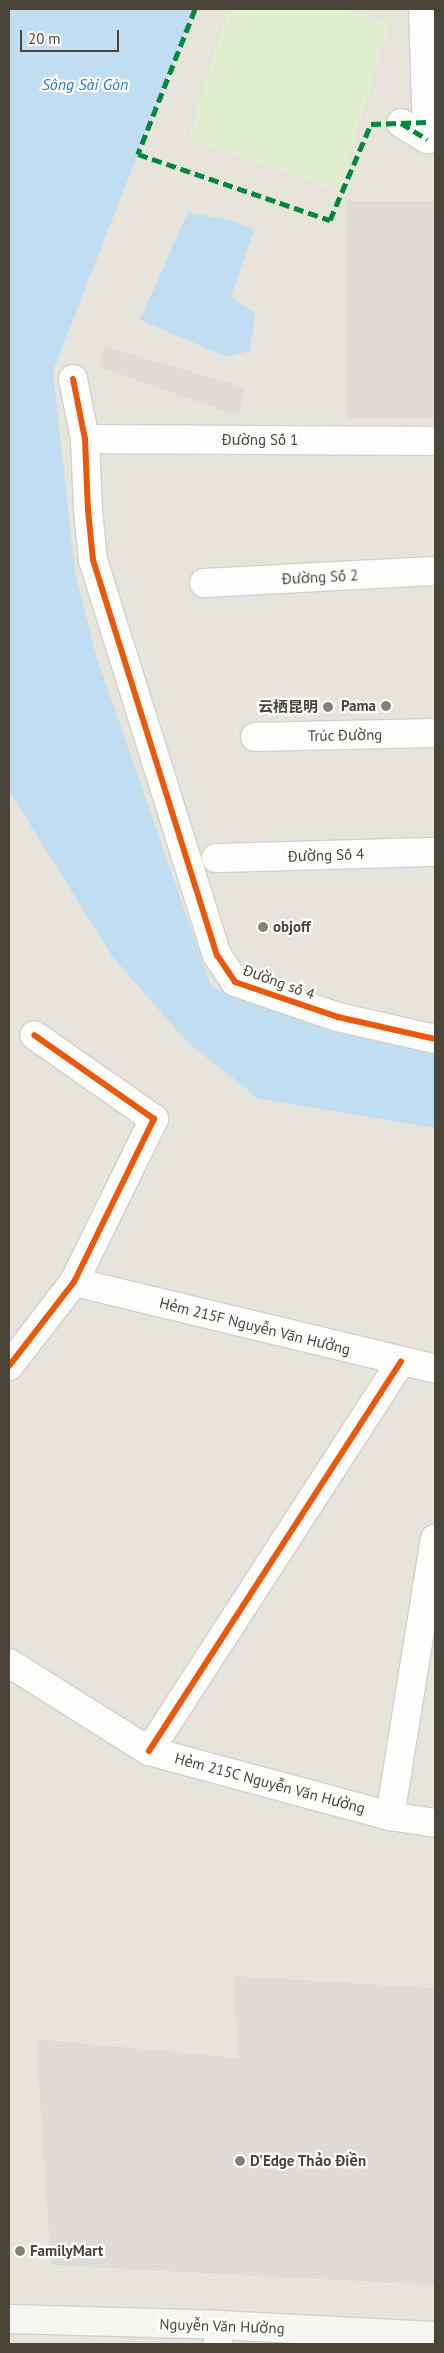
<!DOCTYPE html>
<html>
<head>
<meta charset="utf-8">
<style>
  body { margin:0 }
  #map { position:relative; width:444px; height:2353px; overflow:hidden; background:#f4f2ee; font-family:"PT Sans","Noto Sans SC",sans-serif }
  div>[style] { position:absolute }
  .residential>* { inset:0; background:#e7e4dc }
  .green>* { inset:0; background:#e1eecf }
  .water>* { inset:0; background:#c0ddf1 }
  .building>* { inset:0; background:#dedbd6; transform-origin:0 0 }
  .roads { filter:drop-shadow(1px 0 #d2d0cb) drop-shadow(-1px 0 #d2d0cb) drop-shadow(0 1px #d2d0cb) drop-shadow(0 -1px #d2d0cb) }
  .street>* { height:28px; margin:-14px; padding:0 14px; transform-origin:14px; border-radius:14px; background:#fdfdfc }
  .secondary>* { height:28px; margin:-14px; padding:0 14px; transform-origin:14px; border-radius:14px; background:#f7f6f1 }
  .quiet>* { height:5px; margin-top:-2.5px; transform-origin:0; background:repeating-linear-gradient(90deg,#00873e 0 10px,transparent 0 15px) }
  .cycleway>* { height:6px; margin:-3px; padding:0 3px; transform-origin:3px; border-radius:3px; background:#e8590c }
  .dots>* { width:14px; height:14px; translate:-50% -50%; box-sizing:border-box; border:2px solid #fff; border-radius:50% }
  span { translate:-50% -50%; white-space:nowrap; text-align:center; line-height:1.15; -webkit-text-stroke:4.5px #fff; paint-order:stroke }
  .street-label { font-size:15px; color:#4b4439 }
  .poi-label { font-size:15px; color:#4b4439; font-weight:700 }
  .right { translate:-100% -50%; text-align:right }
  .left { translate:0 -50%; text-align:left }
  .water-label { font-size:16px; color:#2e7ab2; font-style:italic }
  .frame { position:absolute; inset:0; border:10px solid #4b4439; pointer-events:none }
  .scale { position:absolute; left:20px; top:30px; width:99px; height:22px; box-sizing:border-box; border:2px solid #4b4439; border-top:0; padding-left:6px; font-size:15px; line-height:18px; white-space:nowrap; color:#4b4439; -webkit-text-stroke:4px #fff; paint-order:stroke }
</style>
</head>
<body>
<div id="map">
  <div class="residential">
    <i style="clip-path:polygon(195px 9px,435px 9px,435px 2344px,9px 2344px,9px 583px,53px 371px)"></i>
  </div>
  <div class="green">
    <i style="clip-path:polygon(228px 9px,347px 9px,390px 24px,338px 192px,188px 139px)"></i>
  </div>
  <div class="water">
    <i style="clip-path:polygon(9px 9px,195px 9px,53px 371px,75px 572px,96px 655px,211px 987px,435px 1049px,435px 1128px,259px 1099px,186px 1041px,112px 956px,9px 791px)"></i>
    <i style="clip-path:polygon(188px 212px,232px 221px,254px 230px,231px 297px,255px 313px,250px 351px,227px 357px,140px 320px)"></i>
  </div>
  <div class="building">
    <i style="left:435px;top:201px;width:217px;height:88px;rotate:90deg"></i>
    <i style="clip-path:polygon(105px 347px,244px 387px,239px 416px,99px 367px)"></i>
    <i style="clip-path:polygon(234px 1976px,435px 1988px,435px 2285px,51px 2265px,36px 2039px,238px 2058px)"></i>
  </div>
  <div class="roads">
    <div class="street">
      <i style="left:423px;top:9px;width:130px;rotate:88.2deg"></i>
      <i style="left:401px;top:123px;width:31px;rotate:32deg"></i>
      <i style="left:73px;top:379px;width:61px;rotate:78.7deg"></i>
      <i style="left:85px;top:439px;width:71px;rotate:87.6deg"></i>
      <i style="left:88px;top:510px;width:50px;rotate:84.3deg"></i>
      <i style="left:93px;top:560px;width:414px;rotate:72.6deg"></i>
      <i style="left:217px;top:955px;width:32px;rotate:56deg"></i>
      <i style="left:235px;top:982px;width:109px;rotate:18.8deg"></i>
      <i style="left:338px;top:1017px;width:99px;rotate:12.8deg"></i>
      <i style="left:85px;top:439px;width:350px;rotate:0.3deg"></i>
      <i style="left:204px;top:583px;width:231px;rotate:-3deg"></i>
      <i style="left:255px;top:737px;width:180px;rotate:-1.3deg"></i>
      <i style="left:216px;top:858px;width:219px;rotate:-1.6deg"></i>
      <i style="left:74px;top:1282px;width:371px;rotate:13.5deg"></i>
      <i style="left:9px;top:1366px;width:106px;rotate:-52.3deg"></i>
      <i style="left:74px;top:1282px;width:182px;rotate:-63.9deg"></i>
      <i style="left:154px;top:1119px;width:146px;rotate:-145deg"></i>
      <i style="left:9px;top:1663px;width:165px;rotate:32.2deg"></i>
      <i style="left:149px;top:1751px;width:250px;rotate:15.1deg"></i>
      <i style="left:390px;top:1816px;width:46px;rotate:8.8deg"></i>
      <i style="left:149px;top:1751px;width:464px;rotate:-57.1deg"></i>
      <i style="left:390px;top:1816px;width:281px;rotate:-80.8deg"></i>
      <i style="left:218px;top:2344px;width:19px;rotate:-90deg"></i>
    </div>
    <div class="secondary">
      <i style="left:9px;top:2319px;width:209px;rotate:1.6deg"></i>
      <i style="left:218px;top:2325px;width:217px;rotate:2.9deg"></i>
    </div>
  </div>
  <div class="quiet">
    <i style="left:195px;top:9px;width:156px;rotate:111.5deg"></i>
    <i style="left:138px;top:154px;width:203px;rotate:19deg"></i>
    <i style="left:330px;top:220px;width:104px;rotate:-66.9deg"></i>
    <i style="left:371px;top:124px;width:56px;rotate:-2deg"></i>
    <i style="left:401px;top:123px;width:31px;rotate:32deg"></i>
  </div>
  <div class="cycleway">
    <i style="left:73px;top:379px;width:61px;rotate:78.7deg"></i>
    <i style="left:85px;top:439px;width:71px;rotate:87.6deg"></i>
    <i style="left:88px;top:510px;width:50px;rotate:84.3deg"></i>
    <i style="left:93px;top:560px;width:414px;rotate:72.6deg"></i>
    <i style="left:217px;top:955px;width:32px;rotate:56deg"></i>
    <i style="left:235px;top:982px;width:109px;rotate:18.8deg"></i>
    <i style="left:338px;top:1017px;width:99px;rotate:12.8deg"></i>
    <i style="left:9px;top:1366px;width:106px;rotate:-52.3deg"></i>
    <i style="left:74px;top:1282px;width:182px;rotate:-63.9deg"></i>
    <i style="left:154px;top:1119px;width:146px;rotate:-145deg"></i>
    <i style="left:149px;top:1751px;width:464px;rotate:-57.1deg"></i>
  </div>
  <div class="dots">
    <i style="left:386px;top:706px;background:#868178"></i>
    <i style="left:328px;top:707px;background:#868178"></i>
    <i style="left:263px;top:927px;background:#868178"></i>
    <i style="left:240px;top:2161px;background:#868178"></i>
    <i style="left:20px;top:2251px;background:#868178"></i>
  </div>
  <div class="street-label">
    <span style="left:260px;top:440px">Đường Số 1</span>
    <span style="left:320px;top:577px;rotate:-3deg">Đường Số 2</span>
    <span style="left:345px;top:735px;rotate:-1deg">Trúc Đường</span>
    <span style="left:326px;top:855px;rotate:-2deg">Đường Số 4</span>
    <span style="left:279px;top:982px;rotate:20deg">Đường số 4</span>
    <span style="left:255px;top:1326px;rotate:14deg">Hẻm 215F Nguyễn Văn Hưởng</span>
    <span style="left:270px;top:1783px;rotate:15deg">Hẻm 215C Nguyễn Văn Hưởng</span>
    <span style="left:222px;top:2326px;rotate:2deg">Nguyễn Văn Hưởng</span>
  </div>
  <div class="poi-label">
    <span class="right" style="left:376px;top:706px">Pama</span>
    <span class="right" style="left:318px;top:707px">云栖昆明</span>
    <span class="left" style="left:273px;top:927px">objoff</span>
    <span class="left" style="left:250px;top:2161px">D'Edge Thảo Điền</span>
    <span class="left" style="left:30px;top:2251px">FamilyMart</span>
  </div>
  <div class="water-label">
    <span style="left:85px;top:84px">Sông Sài Gòn</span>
  </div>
  <div class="frame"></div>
  <div class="scale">20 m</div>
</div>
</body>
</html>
